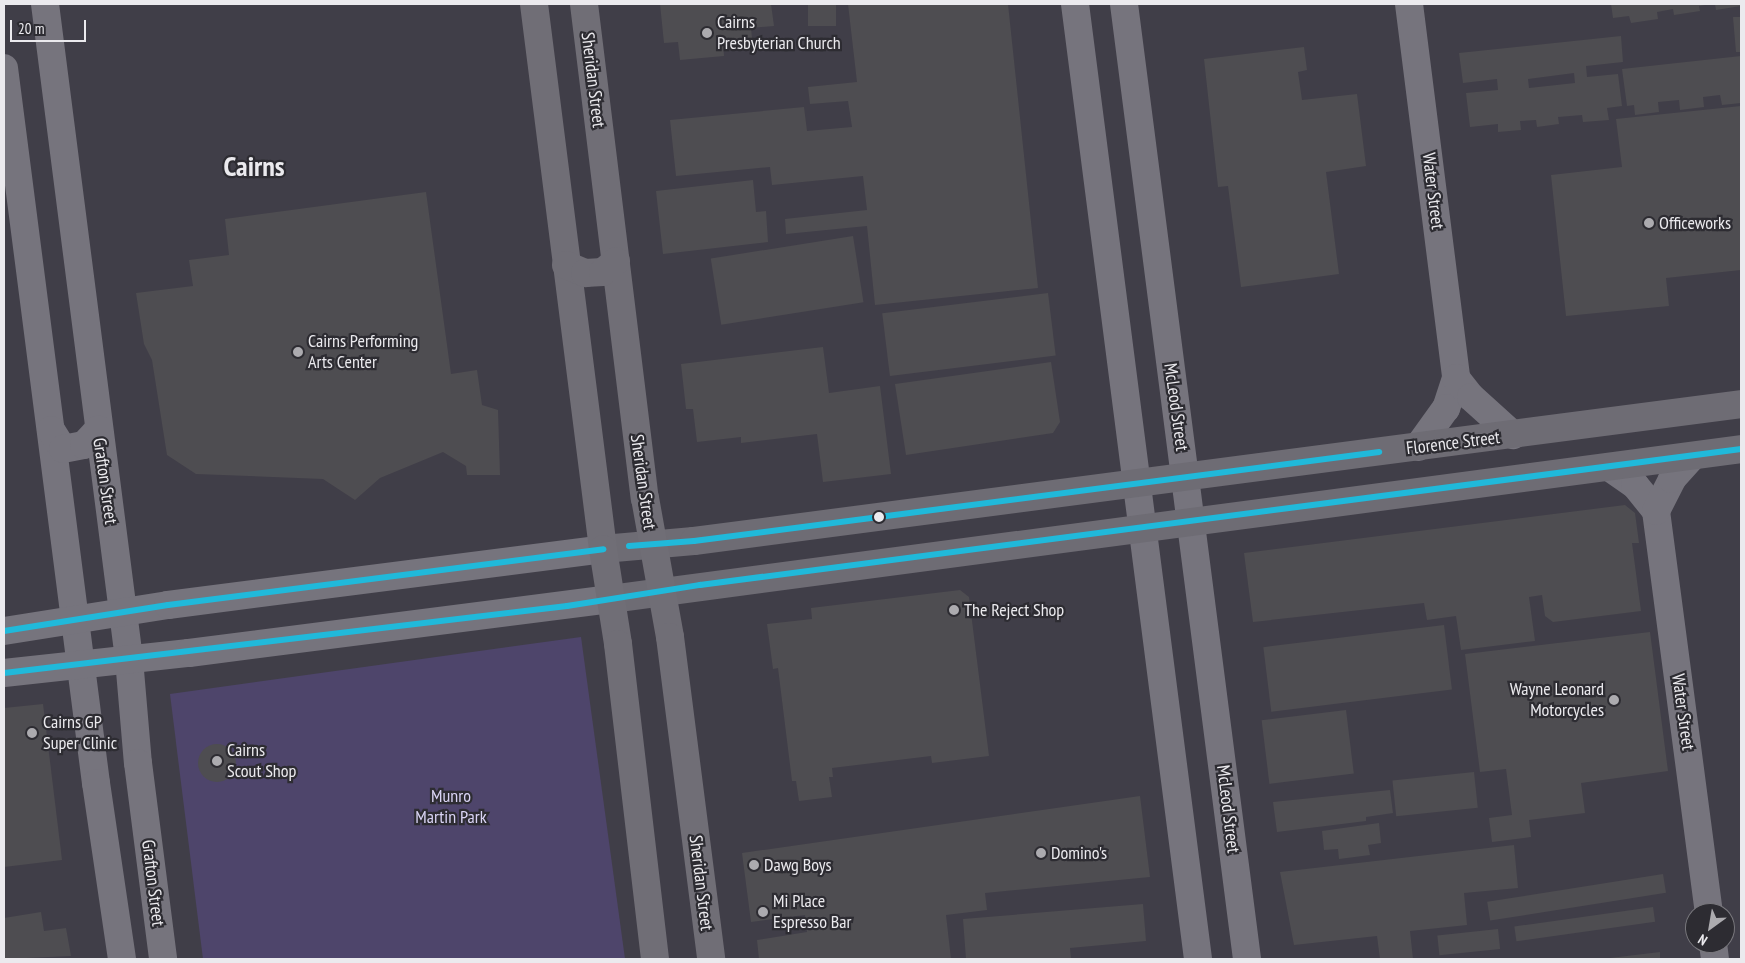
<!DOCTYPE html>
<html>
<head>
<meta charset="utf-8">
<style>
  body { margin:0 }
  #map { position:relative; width:1745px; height:963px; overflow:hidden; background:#38373b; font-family:"PT Sans Narrow",sans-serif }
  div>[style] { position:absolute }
  .built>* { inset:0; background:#403e48 }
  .green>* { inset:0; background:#4e456b }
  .building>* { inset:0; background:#4e4d51; transform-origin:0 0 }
  .round { border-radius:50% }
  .minor>* { height:28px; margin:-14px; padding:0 14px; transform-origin:14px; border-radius:14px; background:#76747d }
  .tertiary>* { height:28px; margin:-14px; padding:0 14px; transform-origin:14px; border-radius:14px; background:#76747d }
  .primary>* { height:28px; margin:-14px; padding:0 14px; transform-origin:14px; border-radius:14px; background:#6e6c74 }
  .trunk>* { height:28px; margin:-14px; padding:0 14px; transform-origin:14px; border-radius:14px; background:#706e76 }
  .bus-1>* { height:6px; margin:-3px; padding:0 3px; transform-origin:3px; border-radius:3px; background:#20b9da }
  .dots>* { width:14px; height:14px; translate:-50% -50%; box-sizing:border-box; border:2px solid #2d2c32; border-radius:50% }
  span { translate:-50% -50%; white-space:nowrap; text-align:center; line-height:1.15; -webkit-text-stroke:4.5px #2d2c32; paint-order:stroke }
  .poi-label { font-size:18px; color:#ebeaee }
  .left { translate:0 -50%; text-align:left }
  .right { translate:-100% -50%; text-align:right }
  .street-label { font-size:18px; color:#ebeaee }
  .park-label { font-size:18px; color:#dad4f5 }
  .town-label { font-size:28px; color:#ebeaee; font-weight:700 }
  .frame { position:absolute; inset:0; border:5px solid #ebeaee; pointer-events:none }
  .north { position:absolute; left:1685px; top:903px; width:50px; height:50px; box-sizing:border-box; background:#2d2c32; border:1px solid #79787d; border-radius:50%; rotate:212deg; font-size:14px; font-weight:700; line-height:20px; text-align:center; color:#ebeaee }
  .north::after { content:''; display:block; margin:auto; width:18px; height:22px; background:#acabaf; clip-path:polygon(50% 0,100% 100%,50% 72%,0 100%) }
  .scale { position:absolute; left:10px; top:20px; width:76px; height:22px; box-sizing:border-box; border:2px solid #ebeaee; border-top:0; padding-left:6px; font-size:15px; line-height:18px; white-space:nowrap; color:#ebeaee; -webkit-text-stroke:4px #2d2c32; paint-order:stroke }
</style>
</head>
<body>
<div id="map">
  <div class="built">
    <i style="clip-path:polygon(evenodd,4px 4px,1741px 4px,1741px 959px,4px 959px,4px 4px,1695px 913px,1725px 913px,1725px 943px,1695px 943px,1695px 913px)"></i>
  </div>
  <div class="green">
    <i style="clip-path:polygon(581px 637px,625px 959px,203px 959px,170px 694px)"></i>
  </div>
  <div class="building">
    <i style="clip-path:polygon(660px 4px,771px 4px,774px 26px,751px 28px,752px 38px,723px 41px,724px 56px,680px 60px,678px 42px,664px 43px)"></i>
    <i style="left:808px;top:4px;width:28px;height:22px"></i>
    <i style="clip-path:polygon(848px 4px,1008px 4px,1038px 288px,875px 305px,867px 226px,786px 234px,785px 219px,867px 210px,863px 176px,772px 185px,770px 167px,676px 176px,670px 120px,804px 107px,807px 131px,852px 127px,848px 101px,810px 104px,808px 87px,857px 82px)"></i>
    <i style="clip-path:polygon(1611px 4px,1705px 4px,1705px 5px,1699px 6px,1700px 11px,1674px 15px,1673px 9px,1657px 12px,1658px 19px,1631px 23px,1629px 16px,1613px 18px)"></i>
    <i style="clip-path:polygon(1715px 4px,1741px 4px,1741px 6px,1716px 10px)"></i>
    <i style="clip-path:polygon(1733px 17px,1741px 17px,1741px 52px,1736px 52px)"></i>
    <i style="clip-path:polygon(evenodd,1621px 36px,1623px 62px,1586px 66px,1587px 77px,1618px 74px,1622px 106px,1607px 108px,1609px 120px,1583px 122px,1582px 115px,1558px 117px,1559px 124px,1537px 127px,1536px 120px,1520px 121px,1521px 130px,1498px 132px,1498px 124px,1470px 127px,1466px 93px,1498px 90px,1497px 79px,1463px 83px,1459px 53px,1621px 36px,1574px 73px,1575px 83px,1529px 88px,1528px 79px,1574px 73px)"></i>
    <i style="clip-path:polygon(1304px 47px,1307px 70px,1298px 72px,1302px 100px,1357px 94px,1366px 166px,1326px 172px,1339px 274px,1241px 287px,1228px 186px,1218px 187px,1204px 59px)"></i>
    <i style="clip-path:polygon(1741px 56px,1741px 103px,1722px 105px,1720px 95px,1703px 97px,1704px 107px,1680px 110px,1679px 100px,1658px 102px,1659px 112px,1635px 115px,1634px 105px,1627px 106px,1622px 69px)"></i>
    <i style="clip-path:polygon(1741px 106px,1741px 270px,1666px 278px,1669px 306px,1566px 316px,1551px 175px,1622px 167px,1616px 119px)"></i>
    <i style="clip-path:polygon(753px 180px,756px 212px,766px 211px,768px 242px,663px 254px,656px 191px)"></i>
    <i style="clip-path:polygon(426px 192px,451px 374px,477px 370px,482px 405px,498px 410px,500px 475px,467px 475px,466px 466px,443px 452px,380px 478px,355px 500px,323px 479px,196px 474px,167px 455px,152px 360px,144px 344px,136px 293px,193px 286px,189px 260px,229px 255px,225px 219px)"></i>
    <i style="left:853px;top:236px;width:67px;height:144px;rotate:81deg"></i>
    <i style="left:1048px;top:293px;width:63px;height:167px;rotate:83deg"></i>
    <i style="clip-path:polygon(823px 347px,829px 393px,880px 386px,891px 474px,823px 482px,817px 434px,741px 443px,741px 437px,697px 442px,693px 409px,686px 409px,681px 364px)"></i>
    <i style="clip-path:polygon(1051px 362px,1060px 422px,1053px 433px,906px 455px,895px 384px)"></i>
    <i style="clip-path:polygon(1625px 505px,1635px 513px,1639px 543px,1632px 543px,1641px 611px,1553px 622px,1545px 616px,1542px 595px,1529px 597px,1535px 641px,1461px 650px,1456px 616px,1427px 620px,1424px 603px,1253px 622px,1244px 553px)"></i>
    <i style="clip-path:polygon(960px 590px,969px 597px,989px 756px,932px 763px,931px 756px,832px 768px,833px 777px,829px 777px,832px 797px,799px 801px,796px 781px,792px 781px,778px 668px,773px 669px,767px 624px,812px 619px,811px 608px)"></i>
    <i style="left:1444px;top:625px;width:65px;height:182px;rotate:83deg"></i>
    <i style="clip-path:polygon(1650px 632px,1668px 771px,1581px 783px,1585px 813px,1529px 820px,1531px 837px,1492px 842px,1489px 818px,1512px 815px,1506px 769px,1480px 772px,1465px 654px)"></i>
    <i style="clip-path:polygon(43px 704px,62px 860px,4px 867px,4px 708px)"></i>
    <i style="left:1346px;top:710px;width:64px;height:85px;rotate:83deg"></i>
    <i class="round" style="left:198px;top:744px;width:38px;height:38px"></i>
    <i style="left:1474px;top:772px;width:36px;height:82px;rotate:84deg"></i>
    <i style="clip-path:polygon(1390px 790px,1393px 813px,1366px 817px,1366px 821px,1277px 832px,1273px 802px)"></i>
    <i style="clip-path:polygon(1140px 796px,1150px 877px,985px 893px,987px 910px,946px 915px,951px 959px,759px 959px,757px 940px,807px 932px,805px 915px,751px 922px,742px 853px)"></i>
    <i style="clip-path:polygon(1379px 823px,1381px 843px,1368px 845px,1370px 855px,1339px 859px,1338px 849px,1324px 850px,1322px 831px)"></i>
    <i style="clip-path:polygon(1514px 845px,1518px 888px,1464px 893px,1467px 925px,1410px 931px,1413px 959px,1380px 959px,1377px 936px,1294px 945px,1280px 872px)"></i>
    <i style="left:1663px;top:874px;width:19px;height:178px;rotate:81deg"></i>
    <i style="clip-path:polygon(1143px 904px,1146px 941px,1070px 948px,1071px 959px,966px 959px,963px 919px)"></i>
    <i style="left:1653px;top:907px;width:15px;height:140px;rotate:82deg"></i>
    <i style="clip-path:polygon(41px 912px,44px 931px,66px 928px,71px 956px,4px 959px,4px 918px)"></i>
    <i style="left:1498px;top:929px;width:20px;height:61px;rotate:84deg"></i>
    <i style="clip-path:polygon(1660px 952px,1660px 959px,1610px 959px,1610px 958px)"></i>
  </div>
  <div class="minor">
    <i style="left:1409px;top:4px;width:377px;rotate:82.8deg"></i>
    <i style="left:1456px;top:378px;width:32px;rotate:108deg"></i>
    <i style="left:1446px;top:408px;width:48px;rotate:125.7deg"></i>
    <i style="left:1456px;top:378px;width:24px;rotate:52deg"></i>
    <i style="left:1471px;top:397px;width:57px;rotate:42.1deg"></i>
    <i style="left:1609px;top:467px;width:32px;rotate:35deg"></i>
    <i style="left:1635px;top:485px;width:33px;rotate:51deg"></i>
    <i style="left:1656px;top:511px;width:405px;rotate:82.5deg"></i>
    <i style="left:1656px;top:511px;width:36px;rotate:-63deg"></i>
    <i style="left:1672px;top:479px;width:31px;rotate:-48deg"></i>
    <i style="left:1713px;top:943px;width:16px;rotate:83deg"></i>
  </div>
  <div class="tertiary">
    <i style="left:45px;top:4px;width:660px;rotate:82.69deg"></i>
    <i style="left:129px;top:659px;width:104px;rotate:85.1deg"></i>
    <i style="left:138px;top:763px;width:198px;rotate:82.7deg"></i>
    <i style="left:1075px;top:4px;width:963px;rotate:82.66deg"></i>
    <i style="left:1124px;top:4px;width:963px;rotate:82.66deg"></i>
    <i style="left:4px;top:68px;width:721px;rotate:82.67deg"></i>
    <i style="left:96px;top:783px;width:178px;rotate:81.6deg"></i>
    <i style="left:51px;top:430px;width:22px;rotate:58deg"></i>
    <i style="left:63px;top:449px;width:21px;rotate:-11deg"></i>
    <i style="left:84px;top:445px;width:21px;rotate:-47deg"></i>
    <i style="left:4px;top:631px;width:166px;rotate:-9deg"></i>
    <i style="left:168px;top:605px;width:439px;rotate:-7.3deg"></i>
    <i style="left:4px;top:673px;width:186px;rotate:-6.2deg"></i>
    <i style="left:189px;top:653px;width:425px;rotate:-7.3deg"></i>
  </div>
  <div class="primary">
    <i style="left:603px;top:549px;width:91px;rotate:-5deg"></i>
    <i style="left:694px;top:541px;width:1056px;rotate:-7.45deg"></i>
    <i style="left:611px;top:599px;width:1140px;rotate:-7.56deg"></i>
  </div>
  <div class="trunk">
    <i style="left:534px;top:4px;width:549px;rotate:82.78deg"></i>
    <i style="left:603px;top:549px;width:96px;rotate:81deg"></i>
    <i style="left:618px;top:644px;width:317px;rotate:83.3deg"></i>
    <i style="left:584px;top:4px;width:498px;rotate:83deg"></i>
    <i style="left:645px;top:498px;width:141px;rotate:79.8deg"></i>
    <i style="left:670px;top:637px;width:325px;rotate:82.7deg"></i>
    <i style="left:566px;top:265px;width:21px;rotate:23deg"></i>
    <i style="left:585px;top:273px;width:18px;rotate:-3deg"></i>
    <i style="left:603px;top:272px;width:17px;rotate:-40deg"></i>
  </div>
  <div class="bus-1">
    <i style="left:629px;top:546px;width:65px;rotate:-4.4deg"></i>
    <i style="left:694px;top:541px;width:691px;rotate:-7.4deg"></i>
    <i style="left:4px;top:631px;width:166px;rotate:-9deg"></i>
    <i style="left:168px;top:605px;width:439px;rotate:-7.3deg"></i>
    <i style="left:4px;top:673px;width:567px;rotate:-6.79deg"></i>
    <i style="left:567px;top:606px;width:135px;rotate:-9deg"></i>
    <i style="left:700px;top:585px;width:1050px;rotate:-7.44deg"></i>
  </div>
  <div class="dots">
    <i style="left:707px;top:33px;background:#acabaf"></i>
    <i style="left:1649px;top:223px;background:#acabaf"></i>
    <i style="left:298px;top:352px;background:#acabaf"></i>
    <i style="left:879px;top:517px;background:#ebeaee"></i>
    <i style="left:954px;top:610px;background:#acabaf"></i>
    <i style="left:1614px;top:700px;background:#acabaf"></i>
    <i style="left:32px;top:733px;background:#acabaf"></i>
    <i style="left:217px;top:761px;background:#acabaf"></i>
    <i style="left:1041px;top:853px;background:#acabaf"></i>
    <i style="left:754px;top:865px;background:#acabaf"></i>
    <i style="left:763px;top:912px;background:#acabaf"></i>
  </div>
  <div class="poi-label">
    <span class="left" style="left:717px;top:33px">Cairns<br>Presbyterian Church</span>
    <span class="left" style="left:1659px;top:223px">Officeworks</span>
    <span class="left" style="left:308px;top:352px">Cairns Performing<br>Arts Center</span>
    <span class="left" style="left:964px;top:610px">The Reject Shop</span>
    <span class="right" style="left:1604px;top:700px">Wayne Leonard<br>Motorcycles</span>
    <span class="left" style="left:43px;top:733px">Cairns GP<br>Super Clinic</span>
    <span class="left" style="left:227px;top:761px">Cairns<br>Scout Shop</span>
    <span class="left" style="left:1051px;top:853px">Domino's</span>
    <span class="left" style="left:764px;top:865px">Dawg Boys</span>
    <span class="left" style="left:773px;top:912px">Mi Place<br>Espresso Bar</span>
  </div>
  <div class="street-label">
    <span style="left:593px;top:80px;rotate:83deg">Sheridan Street</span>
    <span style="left:1433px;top:191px;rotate:83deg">Water Street</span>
    <span style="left:1176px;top:407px;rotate:82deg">McLeod Street</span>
    <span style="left:1453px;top:443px;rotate:-7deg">Florence Street</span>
    <span style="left:105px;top:481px;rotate:82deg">Grafton Street</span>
    <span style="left:643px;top:482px;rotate:82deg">Sheridan Street</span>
    <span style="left:1683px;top:712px;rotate:82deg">Water Street</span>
    <span style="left:1228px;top:809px;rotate:83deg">McLeod Street</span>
    <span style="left:153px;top:883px;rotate:83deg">Grafton Street</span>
    <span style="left:701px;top:883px;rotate:83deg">Sheridan Street</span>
  </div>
  <div class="park-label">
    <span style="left:451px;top:807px">Munro<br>Martin Park</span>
  </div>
  <div class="town-label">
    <span style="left:254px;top:166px">Cairns</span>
  </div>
  <div class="frame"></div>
  <div class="north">N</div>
  <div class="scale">20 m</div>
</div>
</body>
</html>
